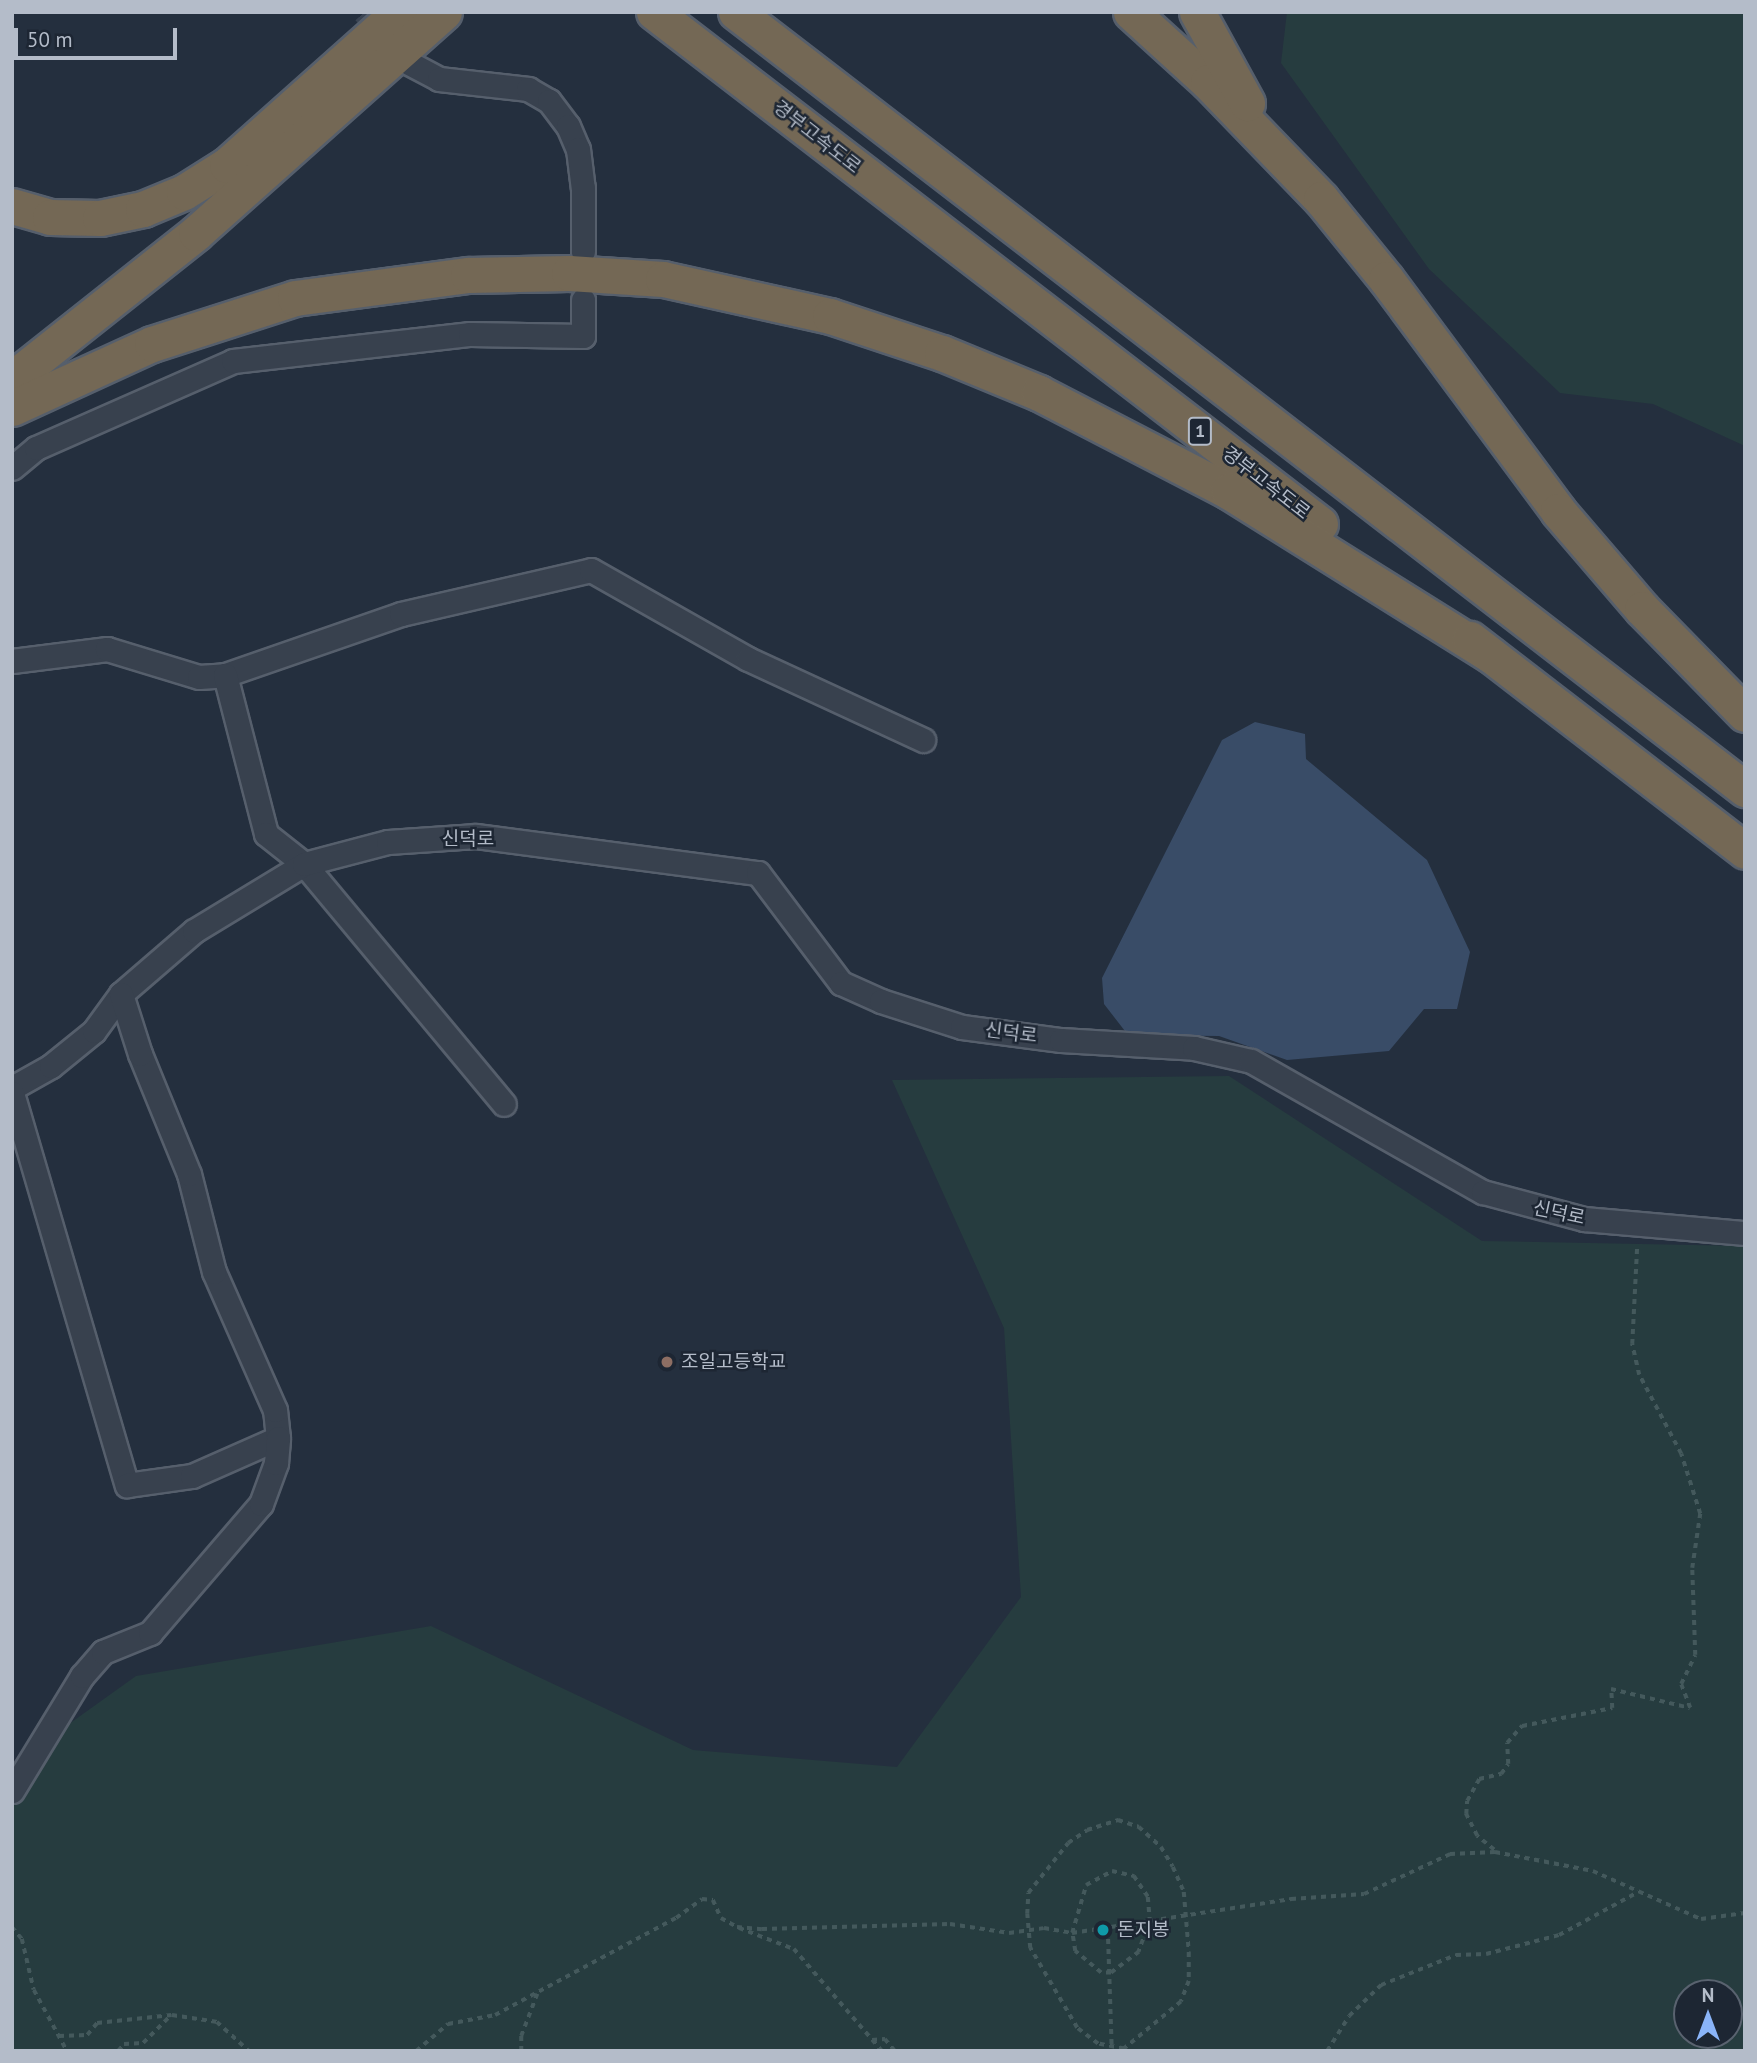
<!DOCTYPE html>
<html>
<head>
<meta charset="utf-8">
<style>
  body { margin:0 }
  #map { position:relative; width:1757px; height:2063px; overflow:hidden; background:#242f3e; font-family:"PT Sans","Noto Sans KR",sans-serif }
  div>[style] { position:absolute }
  .green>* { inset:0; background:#263c3f }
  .water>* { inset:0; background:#394c67 }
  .minor-tunnel>* { height:23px; margin-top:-11.5px; transform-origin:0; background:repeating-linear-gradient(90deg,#3a4453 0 23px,transparent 0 34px) }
  .path>* { height:3.5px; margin-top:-1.75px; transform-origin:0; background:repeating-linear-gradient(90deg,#44595c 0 5px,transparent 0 10px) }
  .roads { filter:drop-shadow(2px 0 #565f6c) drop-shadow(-2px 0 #565f6c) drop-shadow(0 2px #565f6c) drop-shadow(0 -2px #565f6c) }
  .minor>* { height:23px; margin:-11.5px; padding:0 11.5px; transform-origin:11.5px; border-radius:11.5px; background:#38414e }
  .highway>* { height:35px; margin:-17.5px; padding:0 17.5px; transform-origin:17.5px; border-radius:17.5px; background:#746855 }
  .dots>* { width:19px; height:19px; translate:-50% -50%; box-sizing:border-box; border:4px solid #1d2633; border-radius:50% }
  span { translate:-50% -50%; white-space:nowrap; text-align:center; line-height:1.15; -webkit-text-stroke:5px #1d2633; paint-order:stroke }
  .shield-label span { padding:2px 5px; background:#1d2633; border:2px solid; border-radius:5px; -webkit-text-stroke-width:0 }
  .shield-label { font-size:18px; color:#b4bcc9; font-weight:700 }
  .street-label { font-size:19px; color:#b4bcc9 }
  .poi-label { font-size:19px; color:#b4bcc9 }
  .left { translate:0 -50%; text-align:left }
  .frame { position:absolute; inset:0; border:14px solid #b4bcc9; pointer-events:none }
  .north { position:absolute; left:1673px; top:1979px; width:70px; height:70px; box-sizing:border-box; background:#1d2633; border:2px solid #59626f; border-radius:50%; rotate:0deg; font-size:19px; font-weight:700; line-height:28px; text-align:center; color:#b4bcc9 }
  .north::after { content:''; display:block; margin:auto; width:24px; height:32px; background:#8ab4f8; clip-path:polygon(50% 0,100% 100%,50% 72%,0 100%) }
  .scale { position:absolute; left:14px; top:28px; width:163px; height:32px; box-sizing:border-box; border:4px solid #b4bcc9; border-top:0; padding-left:9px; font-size:21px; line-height:24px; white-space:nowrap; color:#b4bcc9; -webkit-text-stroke:5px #1d2633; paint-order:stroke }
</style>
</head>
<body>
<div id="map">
  <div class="green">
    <i style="clip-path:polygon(1287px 12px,1745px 12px,1745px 446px,1653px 404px,1560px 393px,1429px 269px,1281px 63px)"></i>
    <i style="clip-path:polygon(evenodd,1229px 1076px,1482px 1241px,1744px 1246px,1745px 2051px,12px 2051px,12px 1822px,20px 1759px,136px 1676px,431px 1626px,693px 1750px,897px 1767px,1021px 1597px,1004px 1328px,892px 1080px,1229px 1076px,1687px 1993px,1729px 1993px,1729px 2035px,1687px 2035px,1687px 1993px)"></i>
  </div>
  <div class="water">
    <i style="clip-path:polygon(1255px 722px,1305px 734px,1306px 759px,1427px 860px,1470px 952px,1457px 1009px,1424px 1009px,1389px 1051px,1287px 1060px,1219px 1036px,1128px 1035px,1104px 1004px,1102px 978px,1222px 740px)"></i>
  </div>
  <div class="minor-tunnel">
    <i style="left:364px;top:12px;width:36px;rotate:48deg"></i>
  </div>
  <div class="path">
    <i style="left:1118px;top:1820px;width:22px;rotate:18deg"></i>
    <i style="left:1139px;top:1827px;width:30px;rotate:42deg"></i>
    <i style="left:1161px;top:1847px;width:23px;rotate:59deg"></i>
    <i style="left:1173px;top:1867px;width:27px;rotate:66deg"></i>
    <i style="left:1184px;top:1892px;width:60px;rotate:85.2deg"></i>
    <i style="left:1189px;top:1952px;width:29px;rotate:90deg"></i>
    <i style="left:1189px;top:1981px;width:22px;rotate:111deg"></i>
    <i style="left:1181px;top:2002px;width:74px;rotate:140.5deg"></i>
    <i style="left:1124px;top:2049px;width:26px;rotate:-169deg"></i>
    <i style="left:1098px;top:2044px;width:26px;rotate:-143deg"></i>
    <i style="left:1077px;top:2028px;width:93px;rotate:-120.4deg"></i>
    <i style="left:1030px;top:1948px;width:34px;rotate:-95deg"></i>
    <i style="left:1027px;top:1914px;width:21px;rotate:-87deg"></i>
    <i style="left:1028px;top:1893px;width:64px;rotate:-51.3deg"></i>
    <i style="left:1068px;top:1843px;width:23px;rotate:-34deg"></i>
    <i style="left:1087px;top:1830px;width:33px;rotate:-18deg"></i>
    <i style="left:1494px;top:1850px;width:22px;rotate:-141deg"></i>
    <i style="left:1477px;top:1836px;width:25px;rotate:-117deg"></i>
    <i style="left:1466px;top:1814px;width:13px;rotate:-86deg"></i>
    <i style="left:1467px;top:1801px;width:25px;rotate:-61deg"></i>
    <i style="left:1479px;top:1779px;width:23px;rotate:-13deg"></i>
    <i style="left:1501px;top:1774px;width:12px;rotate:-55deg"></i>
    <i style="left:1508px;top:1764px;width:21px;rotate:-93deg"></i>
    <i style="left:1507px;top:1743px;width:23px;rotate:-49deg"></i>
    <i style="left:1522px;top:1726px;width:92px;rotate:-11.3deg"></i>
    <i style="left:1612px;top:1708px;width:19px;rotate:-93deg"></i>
    <i style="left:1611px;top:1689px;width:81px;rotate:13.5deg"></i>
    <i style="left:1690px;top:1708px;width:26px;rotate:-111deg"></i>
    <i style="left:1681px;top:1684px;width:32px;rotate:-64deg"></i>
    <i style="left:1695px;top:1655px;width:87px;rotate:-92deg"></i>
    <i style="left:1692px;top:1568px;width:55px;rotate:-81.6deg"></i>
    <i style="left:1700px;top:1514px;width:63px;rotate:-107.6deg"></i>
    <i style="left:1681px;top:1454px;width:89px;rotate:-118deg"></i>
    <i style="left:1639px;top:1375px;width:32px;rotate:-103deg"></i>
    <i style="left:1632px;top:1344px;width:99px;rotate:-87.1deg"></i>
    <i style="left:1112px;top:1871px;width:23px;rotate:13deg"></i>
    <i style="left:1134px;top:1876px;width:25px;rotate:56deg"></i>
    <i style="left:1148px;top:1897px;width:24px;rotate:85deg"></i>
    <i style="left:1150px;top:1921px;width:33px;rotate:110deg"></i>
    <i style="left:1139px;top:1952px;width:35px;rotate:143deg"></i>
    <i style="left:1111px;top:1973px;width:10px;rotate:180deg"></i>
    <i style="left:1101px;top:1973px;width:34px;rotate:-140deg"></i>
    <i style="left:1075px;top:1951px;width:18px;rotate:-99deg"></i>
    <i style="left:1072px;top:1933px;width:50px;rotate:-73.7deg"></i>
    <i style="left:1086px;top:1885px;width:30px;rotate:-28deg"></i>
    <i style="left:12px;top:1927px;width:16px;rotate:50deg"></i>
    <i style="left:22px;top:1939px;width:52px;rotate:76.8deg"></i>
    <i style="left:34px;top:1990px;width:69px;rotate:61.6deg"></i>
    <i style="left:739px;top:1928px;width:59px;rotate:20.9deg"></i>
    <i style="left:794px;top:1949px;width:135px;rotate:49.2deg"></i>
    <i style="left:1108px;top:1929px;width:122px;rotate:88.1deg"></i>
    <i style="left:59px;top:2036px;width:28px;rotate:-2deg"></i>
    <i style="left:87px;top:2035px;width:16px;rotate:-50deg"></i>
    <i style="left:97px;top:2023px;width:75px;rotate:-6.1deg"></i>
    <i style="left:172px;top:2015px;width:46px;rotate:8.8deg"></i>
    <i style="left:217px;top:2022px;width:43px;rotate:42.2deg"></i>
    <i style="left:872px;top:2040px;width:13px;rotate:-4deg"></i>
    <i style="left:885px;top:2039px;width:16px;rotate:50deg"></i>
    <i style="left:118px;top:2051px;width:9px;rotate:-49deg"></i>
    <i style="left:124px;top:2044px;width:19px;rotate:-3deg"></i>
    <i style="left:143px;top:2043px;width:38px;rotate:-45deg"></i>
    <i style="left:416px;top:2051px;width:42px;rotate:-40.2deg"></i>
    <i style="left:448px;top:2024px;width:48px;rotate:-10.8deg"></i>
    <i style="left:495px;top:2015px;width:205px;rotate:-28.2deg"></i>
    <i style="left:676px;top:1918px;width:32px;rotate:-36deg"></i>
    <i style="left:702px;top:1899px;width:11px;rotate:5deg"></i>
    <i style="left:713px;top:1900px;width:20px;rotate:66deg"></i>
    <i style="left:721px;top:1918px;width:18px;rotate:29deg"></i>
    <i style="left:737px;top:1927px;width:25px;rotate:5deg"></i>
    <i style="left:762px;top:1929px;width:188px;rotate:-1.5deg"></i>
    <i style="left:950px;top:1924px;width:60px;rotate:8.7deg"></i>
    <i style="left:1009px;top:1933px;width:35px;rotate:-8deg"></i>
    <i style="left:1044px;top:1928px;width:28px;rotate:10deg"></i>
    <i style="left:1072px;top:1933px;width:222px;rotate:-8.8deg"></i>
    <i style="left:1291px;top:1899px;width:73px;rotate:-3.9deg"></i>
    <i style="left:1364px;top:1894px;width:95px;rotate:-24.9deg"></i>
    <i style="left:1450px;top:1854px;width:45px;rotate:-2.5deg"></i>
    <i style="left:1495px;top:1852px;width:100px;rotate:11deg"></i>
    <i style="left:1593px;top:1871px;width:118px;rotate:24deg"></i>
    <i style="left:1701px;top:1919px;width:44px;rotate:-7.8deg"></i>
    <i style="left:521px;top:2051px;width:15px;rotate:-90deg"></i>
    <i style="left:521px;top:2036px;width:45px;rotate:-69.1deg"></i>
    <i style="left:1327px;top:2051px;width:41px;rotate:-57.8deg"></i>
    <i style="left:1349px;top:2016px;width:45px;rotate:-44.1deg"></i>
    <i style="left:1381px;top:1985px;width:81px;rotate:-21.8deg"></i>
    <i style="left:1456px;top:1955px;width:30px;rotate:-2deg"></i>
    <i style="left:1486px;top:1954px;width:75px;rotate:-14.6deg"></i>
    <i style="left:1559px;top:1935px;width:90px;rotate:-28.6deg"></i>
  </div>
  <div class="roads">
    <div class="minor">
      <i style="left:409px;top:63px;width:34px;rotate:28deg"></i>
      <i style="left:439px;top:79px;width:90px;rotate:6.4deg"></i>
      <i style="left:528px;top:89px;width:24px;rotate:30deg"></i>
      <i style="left:549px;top:101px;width:31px;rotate:53deg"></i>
      <i style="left:568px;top:126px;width:25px;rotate:67deg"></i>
      <i style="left:578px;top:149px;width:39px;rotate:83deg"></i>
      <i style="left:583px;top:188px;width:63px;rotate:90deg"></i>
      <i style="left:12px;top:468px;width:31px;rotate:-40deg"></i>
      <i style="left:36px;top:448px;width:215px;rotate:-23.8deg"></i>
      <i style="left:233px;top:361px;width:239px;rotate:-6.5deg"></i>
      <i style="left:470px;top:334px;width:113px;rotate:1deg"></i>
      <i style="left:583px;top:336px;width:36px;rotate:-90deg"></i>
      <i style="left:12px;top:661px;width:96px;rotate:-7.2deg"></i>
      <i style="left:107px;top:649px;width:96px;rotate:16.9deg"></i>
      <i style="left:199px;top:677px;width:26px;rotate:-4deg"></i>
      <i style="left:225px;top:675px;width:186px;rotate:-19.1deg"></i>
      <i style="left:401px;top:614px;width:195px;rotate:-13deg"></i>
      <i style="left:591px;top:570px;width:180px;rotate:29.5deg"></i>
      <i style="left:748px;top:659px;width:193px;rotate:24.8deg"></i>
      <i style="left:225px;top:675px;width:164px;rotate:75.5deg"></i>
      <i style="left:266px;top:834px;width:48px;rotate:38.3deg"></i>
      <i style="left:304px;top:864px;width:312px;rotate:50.2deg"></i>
      <i style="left:12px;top:1088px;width:45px;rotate:-29.4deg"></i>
      <i style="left:51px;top:1066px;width:55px;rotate:-39.1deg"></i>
      <i style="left:94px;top:1031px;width:46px;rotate:-53.9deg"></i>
      <i style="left:121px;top:994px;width:96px;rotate:-40.8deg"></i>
      <i style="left:194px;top:931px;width:129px;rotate:-31.3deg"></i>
      <i style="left:304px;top:864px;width:87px;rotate:-14.7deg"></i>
      <i style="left:388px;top:842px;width:88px;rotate:-3.9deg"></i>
      <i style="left:476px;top:836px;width:284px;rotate:7.5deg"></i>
      <i style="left:758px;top:873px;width:138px;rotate:53deg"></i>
      <i style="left:841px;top:983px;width:44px;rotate:24.2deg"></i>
      <i style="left:881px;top:1001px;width:85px;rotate:17.8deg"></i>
      <i style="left:962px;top:1027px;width:100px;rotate:7.5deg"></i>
      <i style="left:1061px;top:1040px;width:133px;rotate:3.4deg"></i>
      <i style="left:1194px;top:1048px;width:58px;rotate:12.8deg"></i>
      <i style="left:1251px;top:1061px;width:266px;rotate:29.5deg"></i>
      <i style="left:1483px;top:1192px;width:105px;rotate:15deg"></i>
      <i style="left:1584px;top:1219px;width:162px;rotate:5deg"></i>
      <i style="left:12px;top:1093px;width:409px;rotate:73.7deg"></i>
      <i style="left:127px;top:1485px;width:66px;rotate:-7.9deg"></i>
      <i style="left:192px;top:1476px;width:94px;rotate:-23.8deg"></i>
      <i style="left:278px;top:1438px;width:28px;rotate:-96deg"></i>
      <i style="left:275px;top:1410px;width:151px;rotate:-113.8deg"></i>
      <i style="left:214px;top:1272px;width:101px;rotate:-104.3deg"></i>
      <i style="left:189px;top:1174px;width:130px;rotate:-112.2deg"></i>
      <i style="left:140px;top:1054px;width:63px;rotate:-107.6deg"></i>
      <i style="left:12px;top:1791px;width:135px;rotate:-58.7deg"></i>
      <i style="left:82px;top:1676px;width:32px;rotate:-49deg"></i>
      <i style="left:103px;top:1652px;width:51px;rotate:-22deg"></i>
      <i style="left:150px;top:1633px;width:170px;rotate:-49.3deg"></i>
      <i style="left:261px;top:1504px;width:44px;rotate:-69.9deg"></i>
      <i style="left:276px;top:1463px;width:25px;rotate:-85deg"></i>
    </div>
    <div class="highway">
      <i style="left:654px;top:12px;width:840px;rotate:37.55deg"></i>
      <i style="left:736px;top:12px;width:1274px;rotate:37.6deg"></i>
      <i style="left:1131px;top:12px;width:104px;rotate:42.3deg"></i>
      <i style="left:1208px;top:82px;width:163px;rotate:46deg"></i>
      <i style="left:1321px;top:199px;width:103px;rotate:50.9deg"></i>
      <i style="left:1386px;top:279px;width:289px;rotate:53.4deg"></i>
      <i style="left:1558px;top:511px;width:129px;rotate:49.4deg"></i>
      <i style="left:1642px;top:609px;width:147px;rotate:45.6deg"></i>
      <i style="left:1197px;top:12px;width:104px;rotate:61.2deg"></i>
      <i style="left:12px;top:206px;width:40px;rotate:16deg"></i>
      <i style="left:50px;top:217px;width:50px;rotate:1.1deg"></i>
      <i style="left:100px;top:218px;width:44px;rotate:-11.8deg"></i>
      <i style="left:143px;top:209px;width:44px;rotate:-22.5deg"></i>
      <i style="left:184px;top:192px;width:51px;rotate:-32.1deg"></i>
      <i style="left:227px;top:165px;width:230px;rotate:-41.7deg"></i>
      <i style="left:12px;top:379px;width:235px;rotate:-38.4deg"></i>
      <i style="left:196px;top:233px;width:332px;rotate:-41.7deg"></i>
      <i style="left:12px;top:408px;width:154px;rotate:-24.6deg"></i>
      <i style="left:152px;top:344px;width:150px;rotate:-17.8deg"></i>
      <i style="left:295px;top:298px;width:175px;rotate:-7.6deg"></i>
      <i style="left:468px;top:275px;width:101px;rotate:-1.1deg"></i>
      <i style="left:569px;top:273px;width:94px;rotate:3.7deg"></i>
      <i style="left:663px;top:279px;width:171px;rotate:12.5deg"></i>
      <i style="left:830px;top:316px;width:118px;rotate:18.3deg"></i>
      <i style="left:942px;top:353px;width:105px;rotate:22.4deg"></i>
      <i style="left:1039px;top:393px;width:213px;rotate:27.4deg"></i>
      <i style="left:1228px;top:491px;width:308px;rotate:32deg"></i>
      <i style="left:1470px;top:639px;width:347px;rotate:37.6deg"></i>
    </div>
  </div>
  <div class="dots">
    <i style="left:667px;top:1362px;background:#8d6e63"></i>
    <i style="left:1103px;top:1930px;background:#0f9aa8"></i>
  </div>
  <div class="shield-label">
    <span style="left:1200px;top:431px">1</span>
  </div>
  <div class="street-label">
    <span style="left:817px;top:137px;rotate:38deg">경부고속도로</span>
    <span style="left:1266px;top:483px;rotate:38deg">경부고속도로</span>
    <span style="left:468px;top:839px">신덕로</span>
    <span style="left:1011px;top:1033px;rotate:7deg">신덕로</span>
    <span style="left:1559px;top:1213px;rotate:12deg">신덕로</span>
  </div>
  <div class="poi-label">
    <span class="left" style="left:681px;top:1362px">조일고등학교</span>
    <span class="left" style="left:1117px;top:1930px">돈지봉</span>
  </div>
  <div class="frame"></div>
  <div class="north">N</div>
  <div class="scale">50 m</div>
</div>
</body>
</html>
